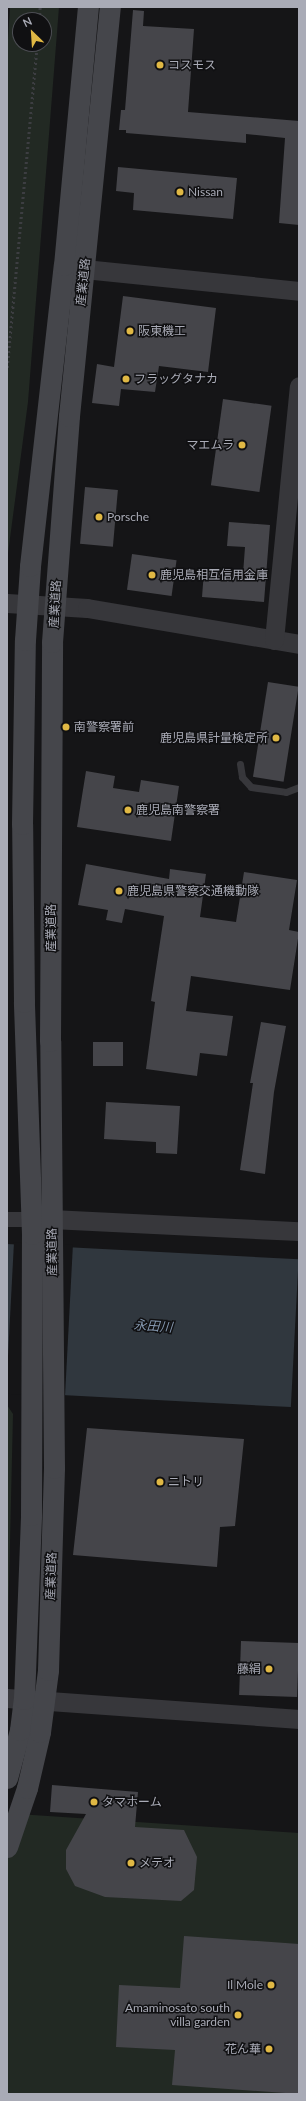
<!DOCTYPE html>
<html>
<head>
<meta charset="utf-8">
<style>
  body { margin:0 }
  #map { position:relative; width:306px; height:2101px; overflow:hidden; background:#151517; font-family:Lato,"Noto Sans JP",sans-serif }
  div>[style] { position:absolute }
  .green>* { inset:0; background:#222923 }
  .water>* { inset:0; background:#30373e; transform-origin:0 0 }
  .pier>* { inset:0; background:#151517; transform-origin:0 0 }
  .building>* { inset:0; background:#45454a; transform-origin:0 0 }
  .path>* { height:2.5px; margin-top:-1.25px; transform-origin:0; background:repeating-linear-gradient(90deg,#3d3e42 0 2px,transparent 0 5px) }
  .service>* { height:7px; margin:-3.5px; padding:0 3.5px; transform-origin:3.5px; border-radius:3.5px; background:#37373b }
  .minor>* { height:15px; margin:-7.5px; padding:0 7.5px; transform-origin:7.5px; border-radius:7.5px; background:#37373b }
  .tertiary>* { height:19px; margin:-9.5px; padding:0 9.5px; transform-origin:9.5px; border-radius:9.5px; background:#37373b }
  .secondary>* { height:21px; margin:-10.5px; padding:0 10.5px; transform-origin:10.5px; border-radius:10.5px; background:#45464b }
  .dots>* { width:11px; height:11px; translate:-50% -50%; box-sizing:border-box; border:2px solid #101012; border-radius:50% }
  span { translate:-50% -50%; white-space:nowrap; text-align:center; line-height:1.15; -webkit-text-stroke:3px #101012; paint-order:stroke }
  .poi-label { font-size:12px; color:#a9abb6 }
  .left { translate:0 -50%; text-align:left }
  .right { translate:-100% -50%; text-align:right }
  .street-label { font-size:12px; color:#a9abb6 }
  .water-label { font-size:13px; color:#8396ad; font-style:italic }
  .frame { position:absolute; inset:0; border:8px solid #a9abb6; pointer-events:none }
  .north { position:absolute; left:12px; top:12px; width:40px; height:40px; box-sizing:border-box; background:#101012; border:1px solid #4d4e54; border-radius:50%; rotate:335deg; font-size:11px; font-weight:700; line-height:16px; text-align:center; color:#a9abb6 }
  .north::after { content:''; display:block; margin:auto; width:14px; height:18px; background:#e0b844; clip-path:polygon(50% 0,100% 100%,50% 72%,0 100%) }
</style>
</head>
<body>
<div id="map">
  <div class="green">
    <i style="clip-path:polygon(evenodd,10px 7px,59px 7px,28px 402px,7px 561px,7px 55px,10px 7px,20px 20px,44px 20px,44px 44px,20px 44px,20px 20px)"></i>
    <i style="clip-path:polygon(7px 1405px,13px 1414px,7px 1670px)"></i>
    <i style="clip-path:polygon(18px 1814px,299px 1833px,299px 2094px,7px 2094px,7px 1850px)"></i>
  </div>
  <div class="water">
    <i style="left:7px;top:1244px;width:292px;height:148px;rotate:3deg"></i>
  </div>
  <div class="pier">
    <i style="left:14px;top:1242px;width:59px;height:152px;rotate:3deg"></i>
  </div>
  <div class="building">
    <i style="clip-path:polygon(133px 10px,144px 11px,143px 26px,194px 29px,188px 112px,299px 121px,299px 225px,279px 223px,285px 138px,246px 134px,246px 143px,126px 133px,126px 130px,119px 130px,121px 110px,125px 110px)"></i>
    <i style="clip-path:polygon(118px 167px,237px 178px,233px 219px,133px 210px,134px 193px,116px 191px)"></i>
    <i style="clip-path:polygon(123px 296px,216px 308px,208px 372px,159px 366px,155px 392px,121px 389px,119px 406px,92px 403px,97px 364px,114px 367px)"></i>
    <i style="left:223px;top:399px;width:49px;height:87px;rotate:8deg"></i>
    <i style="left:85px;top:487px;width:33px;height:57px;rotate:5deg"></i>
    <i style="clip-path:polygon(229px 522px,270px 525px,264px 602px,202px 597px,204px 571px,243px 574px,245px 547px,227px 546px)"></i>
    <i style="left:132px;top:554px;width:45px;height:36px;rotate:8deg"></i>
    <i style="left:268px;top:682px;width:31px;height:96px;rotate:9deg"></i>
    <i style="clip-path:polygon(86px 771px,115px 776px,113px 788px,139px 792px,141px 780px,179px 786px,171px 841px,77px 827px)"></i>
    <i style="clip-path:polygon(86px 864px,169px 879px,170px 869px,206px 874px,200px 917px,236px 922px,244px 872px,297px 880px,289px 930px,299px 932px,290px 990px,191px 976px,186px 1011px,233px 1016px,227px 1056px,200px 1053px,197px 1076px,146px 1069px,155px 1002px,151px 1001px,164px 916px,125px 909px,122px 923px,106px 920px,108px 910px,78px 905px)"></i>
    <i style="clip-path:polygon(261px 1022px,286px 1026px,274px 1092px,265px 1174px,240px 1170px,253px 1083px,250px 1083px)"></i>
    <i style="left:93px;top:1042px;width:30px;height:24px"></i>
    <i style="clip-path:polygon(106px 1102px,180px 1106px,177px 1154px,156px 1153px,156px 1142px,104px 1139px)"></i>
    <i style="clip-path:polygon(87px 1428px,244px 1439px,235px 1526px,220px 1527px,217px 1567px,73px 1555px)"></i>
    <i style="left:241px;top:1641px;width:58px;height:54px;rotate:2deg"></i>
    <i style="clip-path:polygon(52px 1785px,138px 1792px,135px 1827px,184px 1830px,197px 1857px,194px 1890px,181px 1901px,105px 1897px,75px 1886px,66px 1869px,66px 1850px,86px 1814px,50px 1812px)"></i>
    <i style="clip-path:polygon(184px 1936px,299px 1944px,299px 2094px,172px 2085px,175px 2050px,116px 2047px,119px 1985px,180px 1988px)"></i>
  </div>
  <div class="path">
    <i style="left:39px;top:20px;width:13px;rotate:-86deg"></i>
    <i style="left:7px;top:368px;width:325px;rotate:-84.7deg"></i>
  </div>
  <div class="service">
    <i style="left:240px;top:764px;width:13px;rotate:81deg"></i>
    <i style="left:242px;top:777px;width:13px;rotate:48deg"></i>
    <i style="left:251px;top:787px;width:35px;rotate:8deg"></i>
    <i style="left:286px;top:792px;width:14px;rotate:-21deg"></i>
  </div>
  <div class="minor">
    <i style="left:7px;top:1219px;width:33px"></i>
  </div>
  <div class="tertiary">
    <i style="left:84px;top:269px;width:216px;rotate:5.8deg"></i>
    <i style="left:7px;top:603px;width:80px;rotate:3.6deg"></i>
    <i style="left:87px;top:608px;width:215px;rotate:9.6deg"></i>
    <i style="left:274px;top:640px;width:255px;rotate:-84.4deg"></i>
    <i style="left:51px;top:1219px;width:248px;rotate:2.8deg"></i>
    <i style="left:7px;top:1698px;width:293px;rotate:4.1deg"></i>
  </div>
  <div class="secondary">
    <i style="left:7px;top:1778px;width:50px;rotate:-74.8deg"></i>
    <i style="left:20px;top:1730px;width:31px;rotate:-83deg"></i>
    <i style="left:24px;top:1699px;width:184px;rotate:-87.8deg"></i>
    <i style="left:31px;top:1515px;width:281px;rotate:-89.8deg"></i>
    <i style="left:32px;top:1234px;width:232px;rotate:-92deg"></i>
    <i style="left:24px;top:1002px;width:178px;rotate:-90.6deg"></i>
    <i style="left:22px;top:824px;width:184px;rotate:-89.1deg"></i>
    <i style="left:25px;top:640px;width:74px;rotate:-86.1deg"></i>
    <i style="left:30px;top:566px;width:303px;rotate:-83.6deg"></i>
    <i style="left:64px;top:265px;width:259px;rotate:-84.7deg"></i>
    <i style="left:7px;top:1847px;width:62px;rotate:-71.3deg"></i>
    <i style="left:27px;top:1788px;width:57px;rotate:-76.9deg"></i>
    <i style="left:40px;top:1732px;width:63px;rotate:-82.6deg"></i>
    <i style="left:48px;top:1670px;width:202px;rotate:-88.3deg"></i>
    <i style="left:54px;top:1468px;width:427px;rotate:-90.5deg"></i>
    <i style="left:50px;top:1041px;width:399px;rotate:-89.7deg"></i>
    <i style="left:52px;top:642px;width:227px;rotate:-85.7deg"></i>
    <i style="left:69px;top:416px;width:411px;rotate:-84.3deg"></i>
  </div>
  <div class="dots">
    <i style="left:160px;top:65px;background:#e0b844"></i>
    <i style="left:180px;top:192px;background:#e0b844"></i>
    <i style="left:130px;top:331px;background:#e0b844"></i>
    <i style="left:126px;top:379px;background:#e0b844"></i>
    <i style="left:242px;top:445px;background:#e0b844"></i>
    <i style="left:99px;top:517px;background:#e0b844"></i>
    <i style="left:152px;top:575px;background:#e0b844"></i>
    <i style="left:66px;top:727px;background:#e0b844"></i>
    <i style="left:276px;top:738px;background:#e0b844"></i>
    <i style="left:128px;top:810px;background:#e0b844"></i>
    <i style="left:119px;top:891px;background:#e0b844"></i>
    <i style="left:160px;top:1482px;background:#e0b844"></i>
    <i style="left:269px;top:1669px;background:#e0b844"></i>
    <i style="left:94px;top:1802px;background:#e0b844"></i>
    <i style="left:131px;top:1863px;background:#e0b844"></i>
    <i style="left:271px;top:1985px;background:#e0b844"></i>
    <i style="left:238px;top:2015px;background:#e0b844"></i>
    <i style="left:269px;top:2049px;background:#e0b844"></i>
  </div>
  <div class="poi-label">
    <span class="left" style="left:168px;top:65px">コスモス</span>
    <span class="left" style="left:188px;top:192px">Nissan</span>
    <span class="left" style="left:138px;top:331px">阪東機工</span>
    <span class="left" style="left:134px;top:379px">フラッグタナカ</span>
    <span class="right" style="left:234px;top:445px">マエムラ</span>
    <span class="left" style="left:107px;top:517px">Porsche</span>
    <span class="left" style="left:160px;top:575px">鹿児島相互信用金庫</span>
    <span class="left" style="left:74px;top:727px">南警察署前</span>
    <span class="right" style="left:268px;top:738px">鹿児島県計量検定所</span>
    <span class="left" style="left:136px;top:810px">鹿児島南警察署</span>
    <span class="left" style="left:127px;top:891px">鹿児島県警察交通機動隊</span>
    <span class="left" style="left:168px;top:1482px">ニトリ</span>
    <span class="right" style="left:261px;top:1669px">藤絹</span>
    <span class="left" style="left:102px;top:1802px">タマホーム</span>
    <span class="left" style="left:139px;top:1863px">メテオ</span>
    <span class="right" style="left:263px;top:1985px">Il Mole</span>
    <span class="right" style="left:230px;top:2015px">Amaminosato south<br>villa garden</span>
    <span class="right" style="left:261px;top:2049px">花ん華</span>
  </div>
  <div class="street-label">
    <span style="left:83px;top:282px;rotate:-84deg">産業道路</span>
    <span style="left:55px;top:604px;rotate:-87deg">産業道路</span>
    <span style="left:51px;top:928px;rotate:-90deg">産業道路</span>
    <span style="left:52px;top:1252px;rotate:-91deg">産業道路</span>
    <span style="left:51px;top:1576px;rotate:-88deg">産業道路</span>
  </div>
  <div class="water-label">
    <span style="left:153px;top:1326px;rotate:4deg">永田川</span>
  </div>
  <div class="frame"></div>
  <div class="north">N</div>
</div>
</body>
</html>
